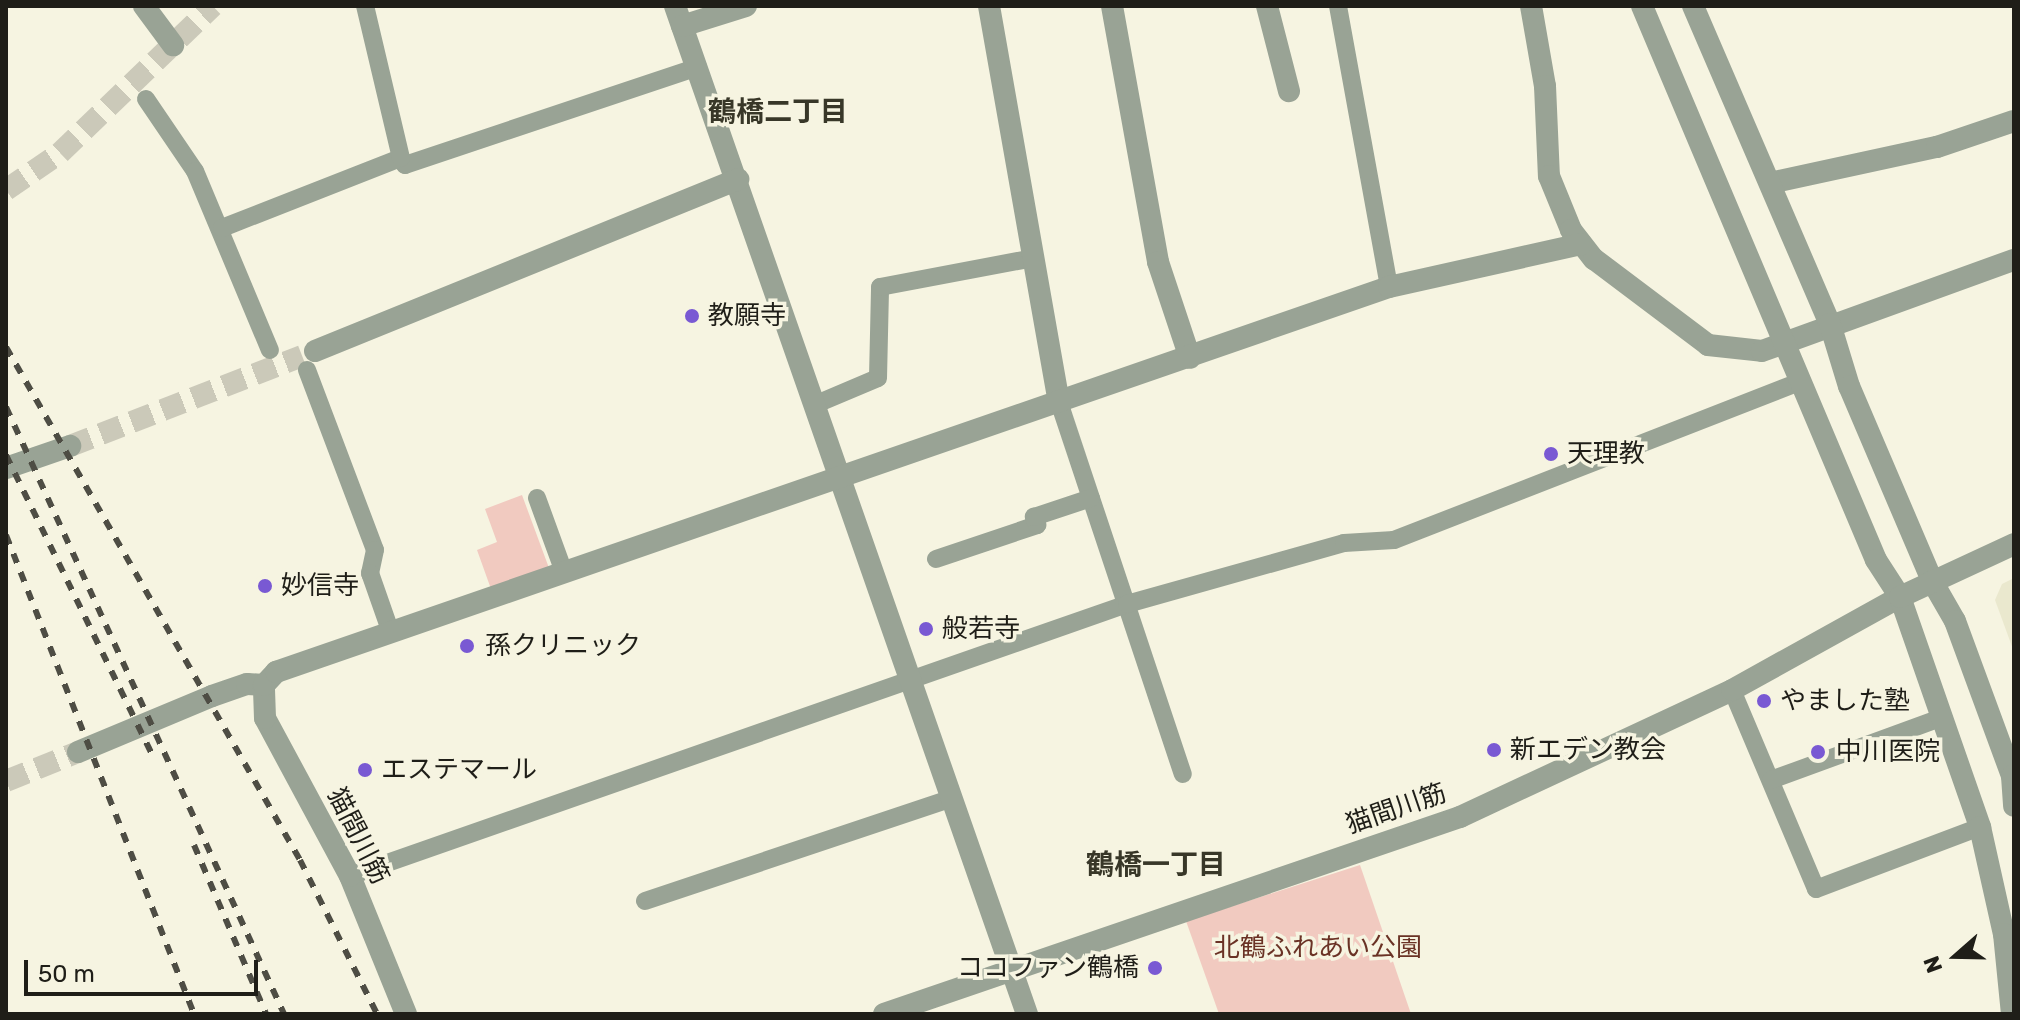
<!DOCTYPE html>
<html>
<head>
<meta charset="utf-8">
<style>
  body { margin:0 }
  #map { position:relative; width:2020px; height:1020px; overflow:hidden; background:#f6f4e1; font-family:Rubik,"Noto Sans JP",sans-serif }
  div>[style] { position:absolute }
  .built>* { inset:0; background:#eae8ce }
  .green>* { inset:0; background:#f1cac0 }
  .pedestrian-tunnel>* { height:22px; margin-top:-11px; transform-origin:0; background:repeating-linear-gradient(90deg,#cbc9b9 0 22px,transparent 0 33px) }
  .service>* { height:18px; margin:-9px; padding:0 9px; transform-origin:9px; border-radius:9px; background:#99a395 }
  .pedestrian>* { height:22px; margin:-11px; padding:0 11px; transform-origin:11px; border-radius:11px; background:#99a395 }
  .minor>* { height:22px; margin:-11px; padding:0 11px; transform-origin:11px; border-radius:11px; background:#99a395 }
  .tertiary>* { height:22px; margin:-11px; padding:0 11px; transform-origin:11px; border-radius:11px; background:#99a395 }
  .rail>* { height:6px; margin-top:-3px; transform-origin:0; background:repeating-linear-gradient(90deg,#4e4d44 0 10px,transparent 0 20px) }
  .dots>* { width:22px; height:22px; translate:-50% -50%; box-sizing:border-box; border:4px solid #f6f4e1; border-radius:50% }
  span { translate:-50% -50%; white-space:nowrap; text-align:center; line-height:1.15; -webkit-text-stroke:7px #f6f4e1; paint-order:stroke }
  .poi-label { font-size:26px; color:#1f1e18 }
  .left { translate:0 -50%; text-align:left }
  .right { translate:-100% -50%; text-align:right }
  .street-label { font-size:26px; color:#1f1e18 }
  .park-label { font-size:26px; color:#6a3225 }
  .neighbourhood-label { font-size:28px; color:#383728; font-weight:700 }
  .frame { position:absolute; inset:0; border:8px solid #1f1e18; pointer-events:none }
  .north { position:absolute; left:1916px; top:916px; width:80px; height:80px; -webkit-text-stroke:6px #f6f4e1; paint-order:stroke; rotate:250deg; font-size:22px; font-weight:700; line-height:32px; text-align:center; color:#1f1e18 }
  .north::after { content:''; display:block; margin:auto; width:28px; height:36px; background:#1f1e18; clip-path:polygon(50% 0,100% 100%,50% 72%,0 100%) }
  .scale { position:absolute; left:24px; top:960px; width:234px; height:36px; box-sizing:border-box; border:4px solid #1f1e18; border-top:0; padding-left:10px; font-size:24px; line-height:28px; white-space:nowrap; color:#1f1e18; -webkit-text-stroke:6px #f6f4e1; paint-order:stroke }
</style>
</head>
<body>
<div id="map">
  <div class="built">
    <i style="clip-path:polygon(2014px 578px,2014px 652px,1995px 600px,2002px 584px)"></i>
  </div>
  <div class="green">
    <i style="clip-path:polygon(522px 495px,549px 568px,491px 589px,477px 550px,497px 542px,485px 509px)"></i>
    <i style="clip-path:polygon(1360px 865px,1411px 1014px,1219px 1014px,1186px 921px)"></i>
  </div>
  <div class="pedestrian-tunnel">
    <i style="left:6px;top:190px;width:65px;rotate:-34.4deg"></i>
    <i style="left:60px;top:153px;width:212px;rotate:-43.9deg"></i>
    <i style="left:70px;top:446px;width:249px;rotate:-21.2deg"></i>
    <i style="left:6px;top:781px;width:78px;rotate:-21.9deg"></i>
  </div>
  <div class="service">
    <i style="left:1338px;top:6px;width:286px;rotate:79.7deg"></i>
    <i style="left:146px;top:99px;width:87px;rotate:55.8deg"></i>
    <i style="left:195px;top:171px;width:194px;rotate:67.3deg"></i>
    <i style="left:401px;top:158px;width:8px;rotate:60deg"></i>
    <i style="left:405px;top:165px;width:309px;rotate:-18.5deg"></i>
    <i style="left:222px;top:228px;width:192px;rotate:-21.4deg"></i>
    <i style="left:401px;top:158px;width:156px;rotate:-103.3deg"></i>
    <i style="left:307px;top:370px;width:192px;rotate:69.3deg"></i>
    <i style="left:375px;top:550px;width:24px;rotate:102deg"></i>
    <i style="left:370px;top:573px;width:60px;rotate:70.7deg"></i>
    <i style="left:1059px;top:402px;width:392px;rotate:71.6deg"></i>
    <i style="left:814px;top:405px;width:69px;rotate:-22.9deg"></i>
    <i style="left:878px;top:378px;width:91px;rotate:-88.7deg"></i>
    <i style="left:880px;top:287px;width:156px;rotate:-10.7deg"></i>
    <i style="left:537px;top:498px;width:79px;rotate:70deg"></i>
    <i style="left:936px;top:559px;width:107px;rotate:-18.6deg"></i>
    <i style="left:1037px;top:525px;width:9px;rotate:-111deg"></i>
    <i style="left:1034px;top:517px;width:60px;rotate:-18.4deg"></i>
    <i style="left:1732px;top:690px;width:216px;rotate:67.1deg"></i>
    <i style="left:1816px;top:889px;width:175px;rotate:-20.7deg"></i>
    <i style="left:1771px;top:780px;width:183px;rotate:-20.1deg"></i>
    <i style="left:350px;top:876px;width:823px;rotate:-19.29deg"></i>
    <i style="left:1127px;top:604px;width:225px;rotate:-15.7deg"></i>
    <i style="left:1344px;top:543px;width:50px;rotate:-3.4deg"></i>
    <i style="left:1394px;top:540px;width:436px;rotate:-21.3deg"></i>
    <i style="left:645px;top:901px;width:322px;rotate:-18.5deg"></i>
  </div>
  <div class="pedestrian">
    <i style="left:6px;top:468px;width:68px;rotate:-19deg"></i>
    <i style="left:78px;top:752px;width:145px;rotate:-22.7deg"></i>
    <i style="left:212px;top:696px;width:37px;rotate:-19deg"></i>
    <i style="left:247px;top:684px;width:17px;rotate:3deg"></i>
  </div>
  <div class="minor">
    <i style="left:144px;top:6px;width:49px;rotate:53.4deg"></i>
    <i style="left:675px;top:6px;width:1068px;rotate:70.75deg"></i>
    <i style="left:989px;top:6px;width:402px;rotate:80deg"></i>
    <i style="left:1112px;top:6px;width:260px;rotate:79.8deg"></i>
    <i style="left:1158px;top:262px;width:101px;rotate:71.6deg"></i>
    <i style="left:1267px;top:6px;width:88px;rotate:75.5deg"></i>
    <i style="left:1531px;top:6px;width:81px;rotate:80.1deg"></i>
    <i style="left:1545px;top:86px;width:90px;rotate:87.5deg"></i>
    <i style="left:1549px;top:176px;width:58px;rotate:67.8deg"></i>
    <i style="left:1571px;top:230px;width:37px;rotate:52deg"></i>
    <i style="left:1594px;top:259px;width:143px;rotate:37deg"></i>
    <i style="left:1708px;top:345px;width:54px;rotate:6.3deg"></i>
    <i style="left:1762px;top:351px;width:268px;rotate:-19.9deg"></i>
    <i style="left:682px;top:26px;width:67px;rotate:-17.4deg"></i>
    <i style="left:1770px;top:183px;width:171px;rotate:-12.2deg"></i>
    <i style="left:1937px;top:147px;width:81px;rotate:-18.7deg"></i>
    <i style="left:315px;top:351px;width:457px;rotate:-22.1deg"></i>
    <i style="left:406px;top:1014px;width:149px;rotate:-112.1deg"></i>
    <i style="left:350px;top:876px;width:179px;rotate:-118.3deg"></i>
    <i style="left:265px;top:718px;width:33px;rotate:-92deg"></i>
    <i style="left:264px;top:685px;width:18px;rotate:-47deg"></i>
    <i style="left:276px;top:672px;width:1178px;rotate:-19.08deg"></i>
    <i style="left:1389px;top:287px;width:197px;rotate:-12.6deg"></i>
    <i style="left:884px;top:1014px;width:609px;rotate:-18.88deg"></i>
    <i style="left:1460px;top:817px;width:300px;rotate:-25deg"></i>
    <i style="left:1732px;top:690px;width:192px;rotate:-29deg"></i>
  </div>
  <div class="tertiary">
    <i style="left:1642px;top:6px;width:601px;rotate:67.1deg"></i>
    <i style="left:1876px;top:560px;width:44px;rotate:57deg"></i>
    <i style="left:1900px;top:597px;width:244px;rotate:70.8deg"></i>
    <i style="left:1980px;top:827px;width:110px;rotate:77.4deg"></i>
    <i style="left:2004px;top:934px;width:80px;rotate:84.3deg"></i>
    <i style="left:1693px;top:6px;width:346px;rotate:66.7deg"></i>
    <i style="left:1830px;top:324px;width:65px;rotate:73deg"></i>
    <i style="left:1849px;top:386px;width:212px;rotate:66.9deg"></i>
    <i style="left:1932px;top:581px;width:46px;rotate:60.1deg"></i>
    <i style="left:1955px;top:621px;width:171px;rotate:69.8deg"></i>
    <i style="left:1900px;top:597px;width:126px;rotate:-24.9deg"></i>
    <i style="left:2012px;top:776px;width:30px;rotate:86deg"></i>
  </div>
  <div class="rail">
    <i style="left:6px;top:347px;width:591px;rotate:60.18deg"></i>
    <i style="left:300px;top:860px;width:172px;rotate:63.4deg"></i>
    <i style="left:6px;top:407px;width:668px;rotate:65.39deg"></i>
    <i style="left:6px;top:455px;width:337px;rotate:64deg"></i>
    <i style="left:6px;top:535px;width:515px;rotate:68.57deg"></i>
    <i style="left:194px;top:845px;width:184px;rotate:66.9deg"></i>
  </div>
  <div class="dots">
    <i style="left:692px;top:316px;background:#7959d3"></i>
    <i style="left:1551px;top:454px;background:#7959d3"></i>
    <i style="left:265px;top:586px;background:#7959d3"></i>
    <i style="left:926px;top:629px;background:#7959d3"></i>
    <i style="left:467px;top:646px;background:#7959d3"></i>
    <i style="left:1764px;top:701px;background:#7959d3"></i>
    <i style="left:1494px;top:750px;background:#7959d3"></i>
    <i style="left:1818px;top:752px;background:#7959d3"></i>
    <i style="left:365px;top:770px;background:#7959d3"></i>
    <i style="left:1155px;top:968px;background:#7959d3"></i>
  </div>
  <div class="poi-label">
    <span class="left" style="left:708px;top:316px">教願寺</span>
    <span class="left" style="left:1567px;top:454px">天理教</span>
    <span class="left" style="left:281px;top:586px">妙信寺</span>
    <span class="left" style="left:942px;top:629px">般若寺</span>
    <span class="left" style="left:485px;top:646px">孫クリニック</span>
    <span class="left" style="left:1780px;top:701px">やました塾</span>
    <span class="left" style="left:1510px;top:750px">新エデン教会</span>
    <span class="left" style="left:1836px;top:752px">中川医院</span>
    <span class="left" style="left:381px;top:770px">エステマール</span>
    <span class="right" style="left:1139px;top:968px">ココファン鶴橋</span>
  </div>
  <div class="street-label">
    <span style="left:1396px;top:809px;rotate:-19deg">猫間川筋</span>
    <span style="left:358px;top:836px;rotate:63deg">猫間川筋</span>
  </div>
  <div class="park-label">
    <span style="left:1318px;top:948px">北鶴ふれあい公園</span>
  </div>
  <div class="neighbourhood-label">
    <span style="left:778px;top:112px">鶴橋二丁目</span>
    <span style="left:1156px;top:865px">鶴橋一丁目</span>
  </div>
  <div class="frame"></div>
  <div class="north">N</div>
  <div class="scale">50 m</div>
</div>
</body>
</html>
